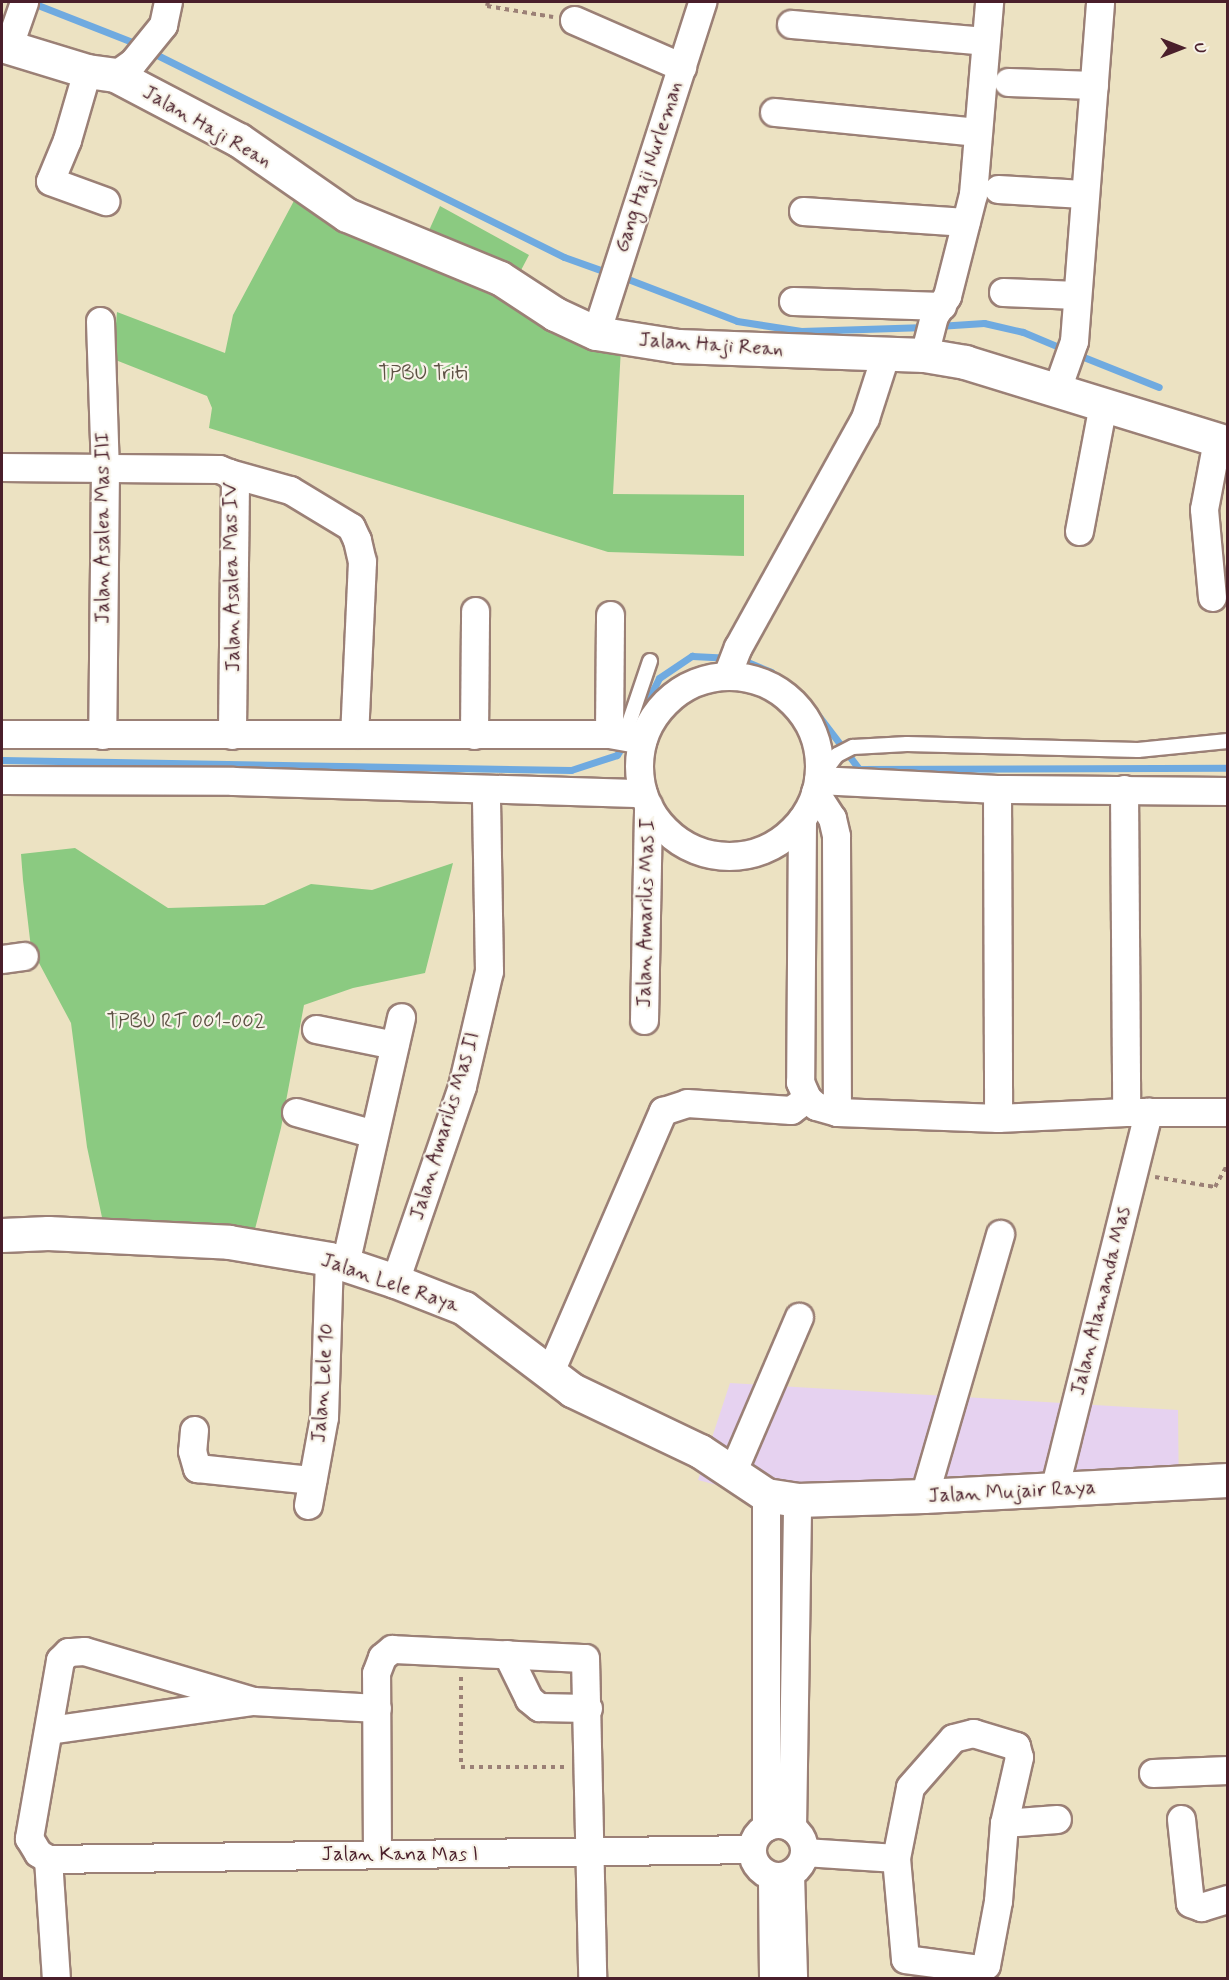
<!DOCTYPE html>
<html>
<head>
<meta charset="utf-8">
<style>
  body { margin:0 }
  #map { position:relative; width:1229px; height:1980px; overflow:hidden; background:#ece2c2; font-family:Mynerve,sans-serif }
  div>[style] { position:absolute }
  .built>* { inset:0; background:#e6d2f0 }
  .green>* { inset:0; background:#8bca81 }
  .stream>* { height:7px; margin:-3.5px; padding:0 3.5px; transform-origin:3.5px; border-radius:3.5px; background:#6faae0 }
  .path>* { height:4px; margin-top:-2px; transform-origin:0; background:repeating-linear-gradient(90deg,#9b8076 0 4.5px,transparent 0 9px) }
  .roads { filter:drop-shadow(2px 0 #9b8076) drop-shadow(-2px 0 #9b8076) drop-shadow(0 2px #9b8076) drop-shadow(0 -2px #9b8076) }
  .service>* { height:14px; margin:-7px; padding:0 7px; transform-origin:7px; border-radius:7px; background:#fff }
  .minor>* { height:27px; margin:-13.5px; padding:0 13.5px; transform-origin:13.5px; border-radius:13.5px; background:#fff }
  .minor>.ring { margin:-13.5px; padding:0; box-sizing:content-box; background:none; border:27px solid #fff; border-radius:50% }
  .tertiary>* { height:33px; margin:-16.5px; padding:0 16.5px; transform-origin:16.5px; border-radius:16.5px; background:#fff }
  span { translate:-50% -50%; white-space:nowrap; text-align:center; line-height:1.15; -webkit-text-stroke:4.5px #f7f3e8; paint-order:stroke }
  .street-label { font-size:20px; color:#4a1f2b }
  .park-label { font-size:20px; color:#5e5245 }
  .frame { position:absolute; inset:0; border:3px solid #4a1f2b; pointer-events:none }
  .north { position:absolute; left:1151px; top:18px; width:60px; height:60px; -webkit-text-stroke:4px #f7f3e8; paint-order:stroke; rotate:90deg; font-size:16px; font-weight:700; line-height:24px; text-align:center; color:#4a1f2b }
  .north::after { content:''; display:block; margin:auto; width:21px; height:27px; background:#4a1f2b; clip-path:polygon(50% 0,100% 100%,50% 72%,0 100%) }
</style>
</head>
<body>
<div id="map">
  <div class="built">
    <i style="clip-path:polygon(730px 1383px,1178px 1410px,1179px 1501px,826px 1514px,698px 1480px)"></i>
  </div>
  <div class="green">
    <i style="clip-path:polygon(296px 197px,417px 257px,440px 206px,529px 255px,508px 295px,621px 348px,613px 494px,744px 495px,744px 556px,608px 552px,209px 428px,212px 408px,207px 396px,113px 359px,117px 312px,225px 353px,233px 315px)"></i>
    <i style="clip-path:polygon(75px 848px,168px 908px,264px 905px,311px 884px,372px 890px,453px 863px,425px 973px,353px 988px,304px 1005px,281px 1128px,255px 1229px,103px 1222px,87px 1147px,71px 1023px,31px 948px,23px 880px,21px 854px)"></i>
  </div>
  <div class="stream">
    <i style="left:30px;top:2px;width:118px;rotate:21.4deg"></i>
    <i style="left:149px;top:51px;width:463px;rotate:26.4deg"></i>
    <i style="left:564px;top:257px;width:48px;rotate:19.6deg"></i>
    <i style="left:620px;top:276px;width:125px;rotate:21deg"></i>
    <i style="left:737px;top:321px;width:65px;rotate:8.9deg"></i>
    <i style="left:801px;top:331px;width:125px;rotate:-1.8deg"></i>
    <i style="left:938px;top:326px;width:46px;rotate:-3.7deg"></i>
    <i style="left:984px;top:323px;width:40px;rotate:13deg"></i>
    <i style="left:1023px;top:332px;width:47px;rotate:22.7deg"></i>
    <i style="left:1076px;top:354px;width:89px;rotate:21.7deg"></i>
    <i style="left:738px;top:658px;width:36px;rotate:23deg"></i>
    <i style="left:771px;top:672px;width:43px;rotate:37.4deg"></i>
    <i style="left:805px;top:698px;width:89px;rotate:52.7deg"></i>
    <i style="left:859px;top:769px;width:369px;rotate:-0.2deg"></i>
    <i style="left:632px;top:732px;width:60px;rotate:-63.4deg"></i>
    <i style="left:659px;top:678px;width:40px;rotate:-34deg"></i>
    <i style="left:692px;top:656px;width:35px;rotate:3deg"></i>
    <i style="left:2px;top:760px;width:569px;rotate:1.01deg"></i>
    <i style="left:571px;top:770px;width:48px;rotate:-18.1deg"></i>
    <i style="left:617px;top:755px;width:13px;rotate:-58deg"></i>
  </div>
  <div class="path">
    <i style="left:488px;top:2px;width:4px;rotate:104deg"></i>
    <i style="left:487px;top:6px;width:67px;rotate:9.5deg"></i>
    <i style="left:1155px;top:1177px;width:61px;rotate:9.5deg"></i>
    <i style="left:1215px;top:1187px;width:26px;rotate:-61deg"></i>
    <i style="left:461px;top:1677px;width:90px;rotate:90deg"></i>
    <i style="left:461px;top:1767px;width:103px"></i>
  </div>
  <div class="roads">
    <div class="service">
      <i style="left:625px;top:735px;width:78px;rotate:-71.3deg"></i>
      <i style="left:818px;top:780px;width:31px;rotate:-53deg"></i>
      <i style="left:837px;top:755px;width:18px;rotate:-27deg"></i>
      <i style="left:853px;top:747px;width:54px;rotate:-3.2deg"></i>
      <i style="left:907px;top:744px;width:231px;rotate:1.5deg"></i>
      <i style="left:1138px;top:750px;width:90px;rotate:-5.7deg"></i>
    </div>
    <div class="minor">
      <i style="left:574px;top:20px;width:118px;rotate:23.5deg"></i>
      <i style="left:791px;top:24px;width:195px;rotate:5deg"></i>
      <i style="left:8px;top:48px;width:49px;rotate:-70.8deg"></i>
      <i style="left:87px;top:71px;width:72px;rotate:106.2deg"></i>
      <i style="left:67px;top:140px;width:44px;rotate:112.5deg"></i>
      <i style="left:50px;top:181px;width:59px;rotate:20deg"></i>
      <i style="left:115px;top:75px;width:22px;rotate:-36deg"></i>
      <i style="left:133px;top:62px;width:48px;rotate:-51deg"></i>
      <i style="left:163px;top:25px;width:24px;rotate:-78deg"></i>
      <i style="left:1008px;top:82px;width:86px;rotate:2deg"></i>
      <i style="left:774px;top:112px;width:204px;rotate:5.6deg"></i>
      <i style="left:998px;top:189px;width:85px;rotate:3.4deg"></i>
      <i style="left:803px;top:211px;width:163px;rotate:3.9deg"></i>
      <i style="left:1003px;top:292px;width:74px;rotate:2.3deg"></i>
      <i style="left:793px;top:301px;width:149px;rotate:1.9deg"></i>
      <i style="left:100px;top:321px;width:147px;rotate:88.1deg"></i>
      <i style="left:105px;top:468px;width:267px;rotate:90.6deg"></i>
      <i style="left:596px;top:333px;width:348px;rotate:-72.2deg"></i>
      <i style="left:924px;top:355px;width:40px;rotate:-75.6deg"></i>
      <i style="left:934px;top:316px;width:24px;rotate:-57deg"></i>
      <i style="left:947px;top:296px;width:105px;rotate:-75.7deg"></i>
      <i style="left:973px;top:194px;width:193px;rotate:-85.2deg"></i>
      <i style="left:1057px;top:389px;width:51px;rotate:-70.5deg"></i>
      <i style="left:1074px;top:341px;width:340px;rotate:-85.6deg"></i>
      <i style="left:2px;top:467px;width:217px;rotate:0.5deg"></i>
      <i style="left:219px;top:469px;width:11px;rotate:22deg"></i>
      <i style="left:229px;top:473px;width:11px;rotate:56deg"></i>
      <i style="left:235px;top:482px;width:253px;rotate:90.7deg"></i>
      <i style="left:229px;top:473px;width:63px;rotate:15.6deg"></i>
      <i style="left:290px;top:490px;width:71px;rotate:31.2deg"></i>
      <i style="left:351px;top:527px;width:14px;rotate:65deg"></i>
      <i style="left:357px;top:540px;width:22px;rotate:77deg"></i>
      <i style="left:362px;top:561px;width:173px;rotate:92.6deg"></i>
      <i style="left:1079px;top:531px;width:129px;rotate:-79.3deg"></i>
      <i style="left:1212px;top:597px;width:88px;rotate:-95.2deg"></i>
      <i style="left:1204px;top:509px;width:70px;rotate:-79.3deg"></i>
      <i style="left:727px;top:675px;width:30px;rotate:-69deg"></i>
      <i style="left:738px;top:647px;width:262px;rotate:-61deg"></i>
      <i style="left:865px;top:418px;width:68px;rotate:-72.1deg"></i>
      <i class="ring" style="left:639px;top:676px;width:153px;height:153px"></i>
      <i style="left:2px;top:734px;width:607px"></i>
      <i style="left:609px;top:734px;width:34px;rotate:10deg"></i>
      <i style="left:609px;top:734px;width:119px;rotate:-89.5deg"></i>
      <i style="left:474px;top:735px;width:124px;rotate:-89.5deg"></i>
      <i style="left:2px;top:780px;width:231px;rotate:0.2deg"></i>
      <i style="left:233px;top:781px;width:410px;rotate:1.7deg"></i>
      <i style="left:818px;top:780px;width:179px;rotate:2.9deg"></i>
      <i style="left:997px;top:789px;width:231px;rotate:0.5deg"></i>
      <i style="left:997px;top:789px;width:329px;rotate:89.8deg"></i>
      <i style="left:1124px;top:789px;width:323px;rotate:89.6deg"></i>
      <i style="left:815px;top:792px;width:31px;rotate:57deg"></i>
      <i style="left:832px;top:818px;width:18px;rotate:77deg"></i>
      <i style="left:836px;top:836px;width:276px;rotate:89.8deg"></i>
      <i style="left:802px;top:819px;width:263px;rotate:90.4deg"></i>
      <i style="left:800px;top:1082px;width:17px;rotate:66deg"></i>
      <i style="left:807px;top:1098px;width:12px;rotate:42deg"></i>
      <i style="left:816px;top:1106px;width:22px;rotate:16deg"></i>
      <i style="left:837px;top:1112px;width:161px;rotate:2.1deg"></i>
      <i style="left:998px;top:1118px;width:128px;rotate:-2.7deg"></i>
      <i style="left:1126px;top:1112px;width:102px"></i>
      <i style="left:2px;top:959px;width:22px;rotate:-8deg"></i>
      <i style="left:644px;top:1020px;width:215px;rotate:-88.9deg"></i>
      <i style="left:316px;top:1029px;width:80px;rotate:11.6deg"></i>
      <i style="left:296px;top:1112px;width:81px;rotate:15.8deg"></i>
      <i style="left:345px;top:1264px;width:253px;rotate:-77.2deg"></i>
      <i style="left:395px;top:1281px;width:206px;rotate:-71deg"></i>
      <i style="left:462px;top:1086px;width:118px;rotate:-76.8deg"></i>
      <i style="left:489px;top:971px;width:180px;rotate:-91deg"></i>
      <i style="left:549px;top:1374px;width:287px;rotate:-66.6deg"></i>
      <i style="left:663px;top:1111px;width:25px;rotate:-18deg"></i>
      <i style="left:687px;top:1103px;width:104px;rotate:3.9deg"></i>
      <i style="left:791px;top:1110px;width:20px;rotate:-37deg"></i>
      <i style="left:194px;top:1430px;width:21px;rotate:95deg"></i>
      <i style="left:192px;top:1451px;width:18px;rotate:74deg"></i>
      <i style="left:197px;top:1468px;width:116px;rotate:6deg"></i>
      <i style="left:732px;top:1473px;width:170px;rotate:-66.8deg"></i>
      <i style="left:1054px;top:1490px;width:390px;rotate:-76deg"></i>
      <i style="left:924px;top:1496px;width:273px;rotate:-73.8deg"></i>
      <i style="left:308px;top:1505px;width:89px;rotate:-79.7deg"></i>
      <i style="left:324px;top:1417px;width:158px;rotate:-88.2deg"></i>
      <i style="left:507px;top:1654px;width:50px;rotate:63.9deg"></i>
      <i style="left:529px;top:1699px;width:13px;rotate:39deg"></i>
      <i style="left:539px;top:1707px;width:49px;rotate:1.2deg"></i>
      <i style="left:253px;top:1701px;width:176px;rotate:-163.5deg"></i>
      <i style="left:84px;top:1651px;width:16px;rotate:176deg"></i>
      <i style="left:68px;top:1652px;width:11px;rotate:135deg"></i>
      <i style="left:60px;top:1660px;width:181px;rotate:99.9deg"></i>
      <i style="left:29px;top:1838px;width:17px;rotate:59deg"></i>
      <i style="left:38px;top:1853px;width:12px;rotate:31deg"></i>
      <i style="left:48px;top:1859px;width:703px;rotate:-0.81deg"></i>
      <i style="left:49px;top:1730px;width:206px;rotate:-8.1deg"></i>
      <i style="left:253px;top:1701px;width:124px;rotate:3.2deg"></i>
      <i style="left:1153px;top:1773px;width:75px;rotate:-2.3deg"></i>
      <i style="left:1181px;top:1819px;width:84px;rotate:83.9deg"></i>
      <i style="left:1190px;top:1903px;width:12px;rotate:20deg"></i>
      <i style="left:1201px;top:1907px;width:28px;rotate:-17deg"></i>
      <i class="ring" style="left:752px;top:1824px;width:25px;height:25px"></i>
      <i style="left:766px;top:1827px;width:332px;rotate:-90deg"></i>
      <i style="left:792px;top:1828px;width:328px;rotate:-89.1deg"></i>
      <i style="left:804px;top:1852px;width:92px;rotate:3.7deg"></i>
      <i style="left:896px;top:1858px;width:101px;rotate:84.9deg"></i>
      <i style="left:905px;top:1959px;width:76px;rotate:7.6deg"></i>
      <i style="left:980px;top:1969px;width:7px;rotate:-34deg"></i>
      <i style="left:986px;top:1965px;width:65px;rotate:-79.4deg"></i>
      <i style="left:998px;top:1901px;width:78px;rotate:-85.6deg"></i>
      <i style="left:1004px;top:1823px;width:53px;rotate:-4.3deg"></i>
      <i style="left:377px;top:1854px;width:181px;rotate:-90.3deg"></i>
      <i style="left:376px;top:1673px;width:17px;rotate:-69deg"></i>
      <i style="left:382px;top:1657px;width:13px;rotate:-39deg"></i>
      <i style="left:392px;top:1649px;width:193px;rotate:2.7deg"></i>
      <i style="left:585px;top:1658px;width:320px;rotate:88.7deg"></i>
      <i style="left:896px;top:1858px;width:72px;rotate:-78.8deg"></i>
      <i style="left:910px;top:1787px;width:65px;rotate:-48.7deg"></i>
      <i style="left:953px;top:1738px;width:21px;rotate:-14deg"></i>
      <i style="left:973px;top:1733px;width:45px;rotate:16.8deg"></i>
      <i style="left:1016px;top:1746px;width:11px;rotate:75deg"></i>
      <i style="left:1019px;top:1757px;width:68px;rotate:102.8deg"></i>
      <i style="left:48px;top:1859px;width:119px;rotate:86.2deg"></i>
      <i style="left:790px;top:1874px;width:104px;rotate:88.3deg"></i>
      <i style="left:772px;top:1881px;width:97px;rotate:89.4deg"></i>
    </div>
    <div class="tertiary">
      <i style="left:2px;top:45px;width:89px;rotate:17deg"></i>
      <i style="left:87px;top:71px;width:28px;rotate:8deg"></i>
      <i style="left:115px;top:75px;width:140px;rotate:27.7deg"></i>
      <i style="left:239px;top:140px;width:131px;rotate:34.8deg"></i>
      <i style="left:347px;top:215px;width:165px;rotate:22.4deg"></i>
      <i style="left:500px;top:278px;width:66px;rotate:33.2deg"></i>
      <i style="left:555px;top:314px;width:45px;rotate:24.9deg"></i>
      <i style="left:596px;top:333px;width:83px;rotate:9deg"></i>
      <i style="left:678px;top:346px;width:246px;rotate:2.1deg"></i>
      <i style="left:924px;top:355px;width:42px;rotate:9.7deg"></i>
      <i style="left:965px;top:362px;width:275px;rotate:17.1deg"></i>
      <i style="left:2px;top:1235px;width:46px;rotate:-2.5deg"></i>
      <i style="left:48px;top:1233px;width:181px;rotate:2.8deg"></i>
      <i style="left:229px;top:1242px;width:101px;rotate:9.6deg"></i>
      <i style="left:329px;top:1259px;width:70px;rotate:18.4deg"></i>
      <i style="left:395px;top:1281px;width:74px;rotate:21.4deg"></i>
      <i style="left:464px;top:1308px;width:136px;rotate:37.2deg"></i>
      <i style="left:572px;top:1390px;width:142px;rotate:25.5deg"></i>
      <i style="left:700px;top:1451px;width:79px;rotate:33.7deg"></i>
      <i style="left:766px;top:1495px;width:31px;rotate:9deg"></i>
      <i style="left:797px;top:1500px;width:127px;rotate:-1.8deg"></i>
      <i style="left:924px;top:1496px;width:304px;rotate:-3deg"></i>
    </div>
  </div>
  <div class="street-label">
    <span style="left:207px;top:127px;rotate:30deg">Jalan Haji Rean</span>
    <span style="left:649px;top:167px;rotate:-72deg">Gang Haji Nurleman</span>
    <span style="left:711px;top:345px;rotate:4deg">Jalan Haji Rean</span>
    <span style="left:103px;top:528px;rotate:-90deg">Jalan Asalea Mas III</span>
    <span style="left:232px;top:577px;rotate:-91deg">Jalan Asalea Mas IV</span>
    <span style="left:646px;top:913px;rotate:-89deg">Jalan Amarilis Mas I</span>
    <span style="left:445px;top:1126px;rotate:-73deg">Jalan Amarilis Mas II</span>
    <span style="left:390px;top:1283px;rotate:19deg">Jalan Lele Raya</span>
    <span style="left:1101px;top:1301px;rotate:-76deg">Jalan Alamanda Mas</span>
    <span style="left:323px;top:1383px;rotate:-86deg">Jalan Lele 10</span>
    <span style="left:1012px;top:1492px;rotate:-3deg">Jalan Mujair Raya</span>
    <span style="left:400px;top:1854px">Jalan Kana Mas I</span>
  </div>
  <div class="park-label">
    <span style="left:423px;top:373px">TPBU Triti</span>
    <span style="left:186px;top:1021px">TPBU RT 001-002</span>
  </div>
  <div class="frame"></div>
  <div class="north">U</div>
</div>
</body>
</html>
